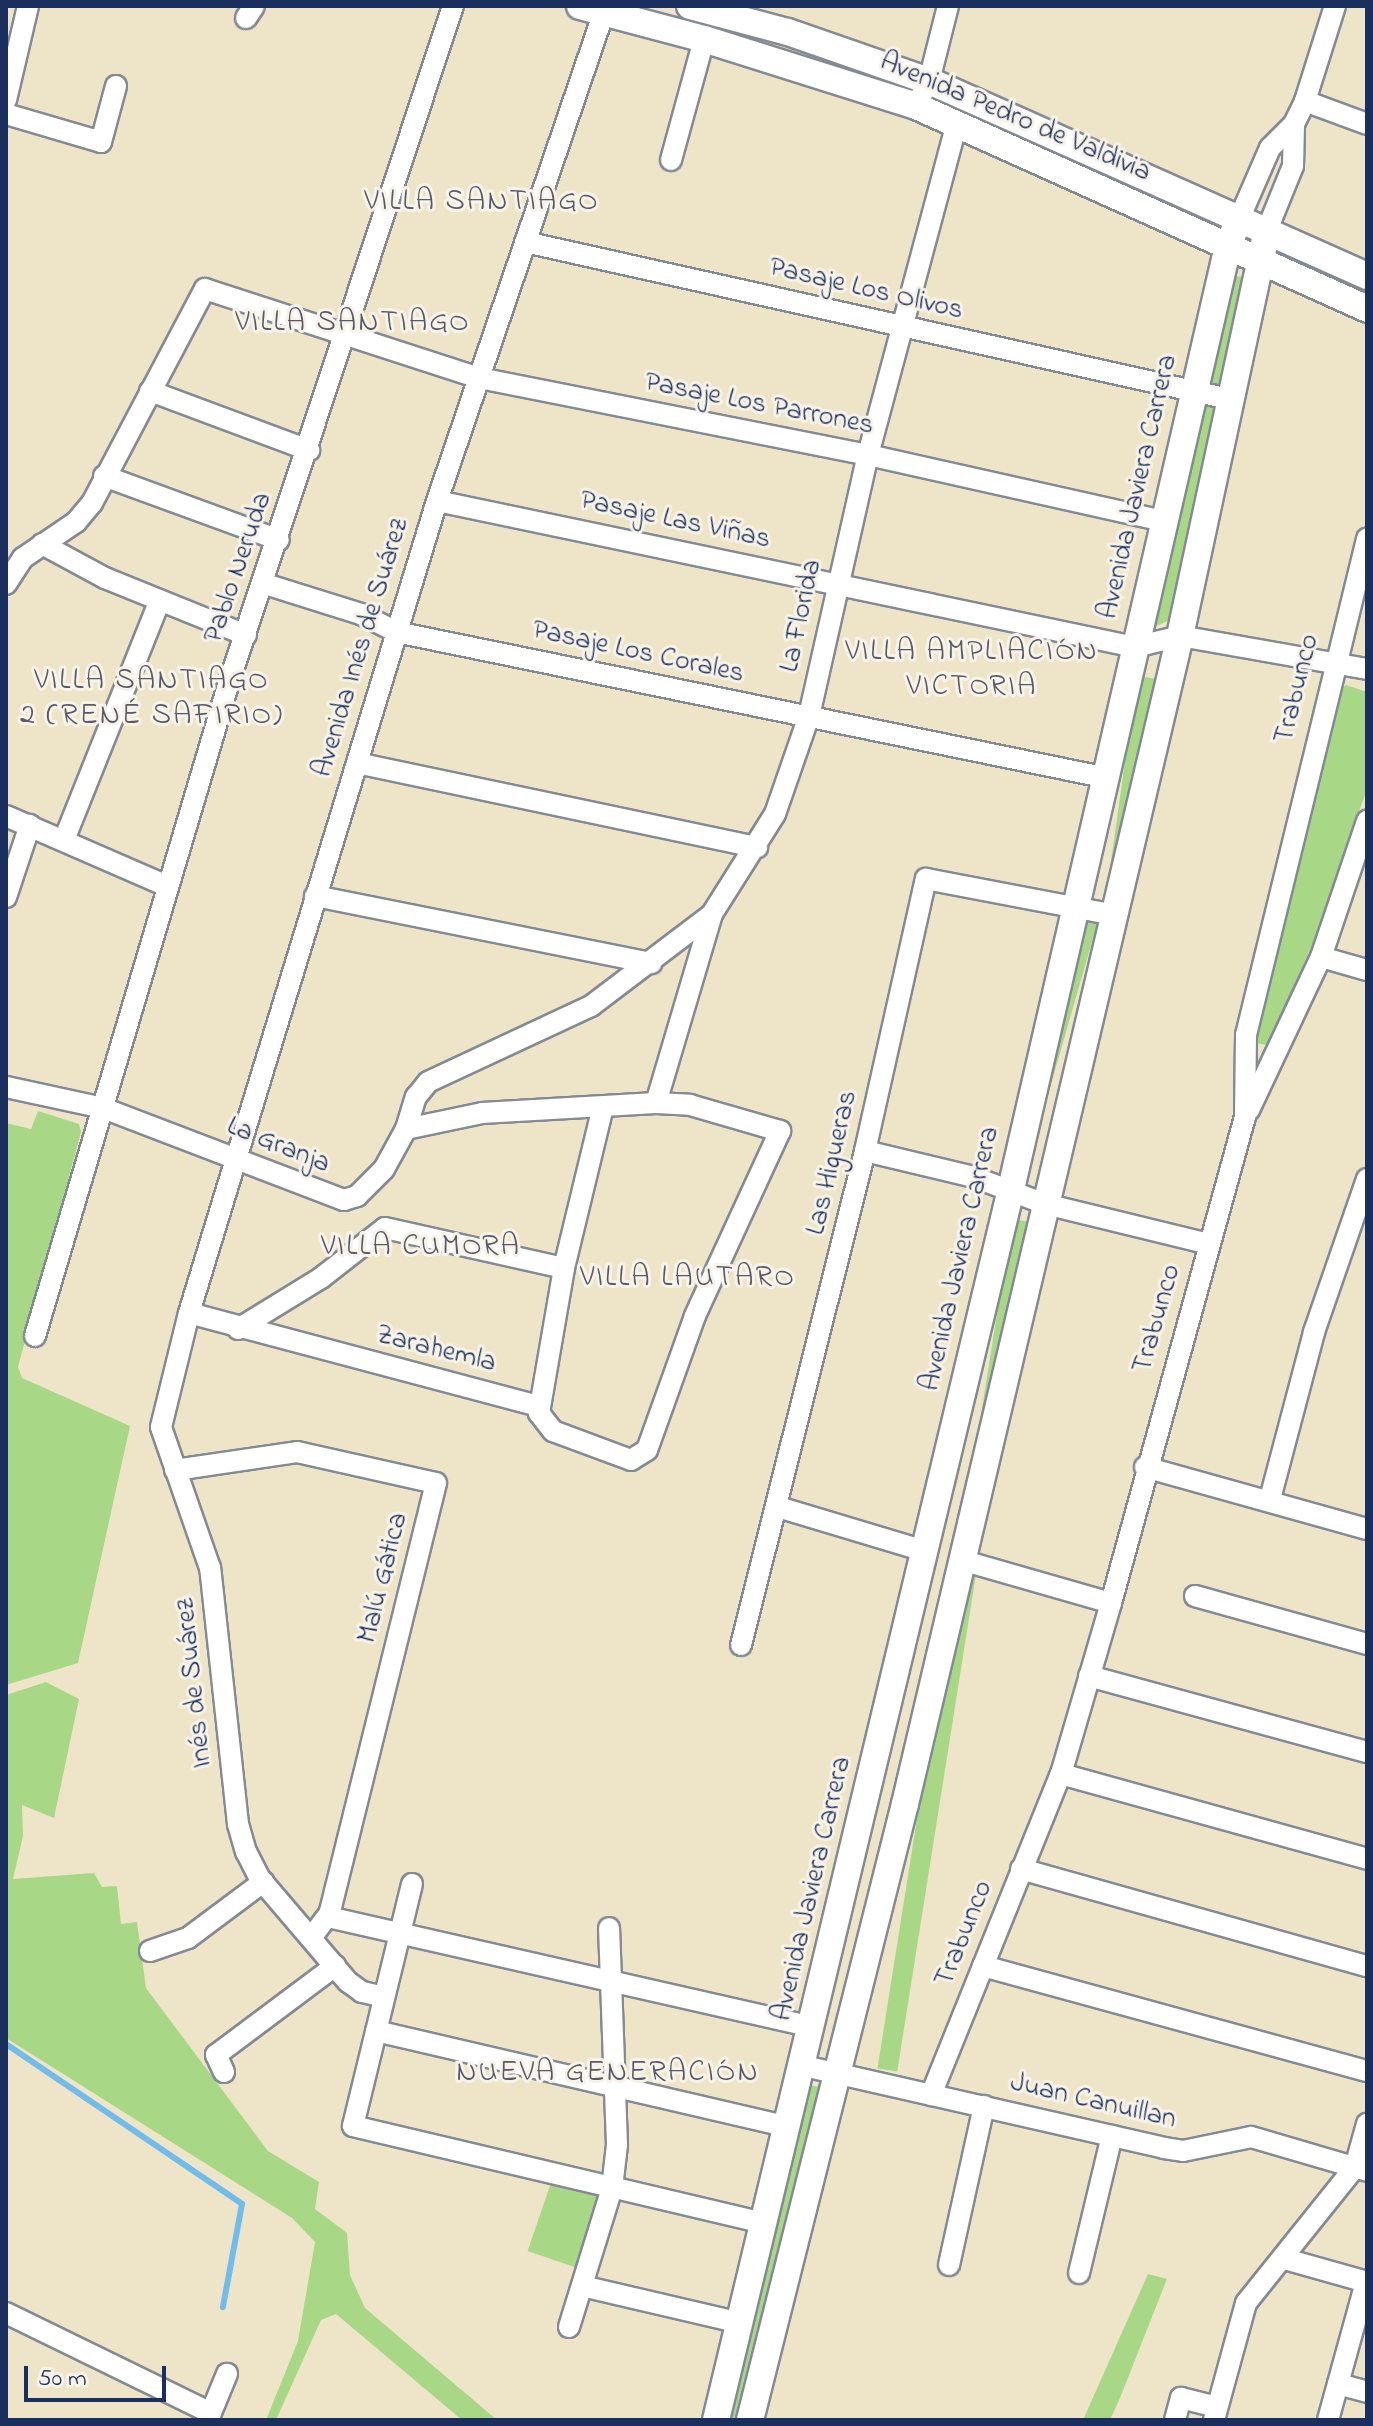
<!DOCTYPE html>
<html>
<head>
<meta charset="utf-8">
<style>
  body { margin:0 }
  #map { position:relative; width:1373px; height:2426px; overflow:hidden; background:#eee5c9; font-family:"Indie Flower",sans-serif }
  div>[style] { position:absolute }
  .green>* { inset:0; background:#a8d886; transform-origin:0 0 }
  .stream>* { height:6px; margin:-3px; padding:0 3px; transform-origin:3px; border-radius:3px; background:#72bceb }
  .roads { filter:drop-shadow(2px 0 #848a94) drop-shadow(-2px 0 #848a94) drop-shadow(0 2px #848a94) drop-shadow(0 -2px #848a94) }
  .minor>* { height:20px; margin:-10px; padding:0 10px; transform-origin:10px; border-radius:10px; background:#fff }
  .major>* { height:26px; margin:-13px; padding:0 13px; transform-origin:13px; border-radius:13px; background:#fff }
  span { translate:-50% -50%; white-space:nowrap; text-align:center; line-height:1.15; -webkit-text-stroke:6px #f7f3e8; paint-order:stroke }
  .street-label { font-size:28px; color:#1b2f5e }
  .neighbourhood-label { font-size:30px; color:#59596a; letter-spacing:2px }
  .frame { position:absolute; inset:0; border:8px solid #1b2f5e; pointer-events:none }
  .scale { position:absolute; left:24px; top:2366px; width:142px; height:36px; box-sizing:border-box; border:4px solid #1b2f5e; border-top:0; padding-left:10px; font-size:24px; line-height:28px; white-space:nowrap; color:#1b2f5e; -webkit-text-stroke:6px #f7f3e8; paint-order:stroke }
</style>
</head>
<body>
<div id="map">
  <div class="green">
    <i style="clip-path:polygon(1227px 274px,1246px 278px,1172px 619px,1145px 631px)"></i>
    <i style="left:1137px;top:676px;width:21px;height:229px;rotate:8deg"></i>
    <i style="clip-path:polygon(1346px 685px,1367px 692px,1367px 789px,1312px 945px,1268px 1045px,1255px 1043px,1332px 697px)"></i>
    <i style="left:1079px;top:918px;width:19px;height:273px;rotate:16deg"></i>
    <i style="clip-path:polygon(38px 1111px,79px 1124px,81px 1132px,18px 1367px,22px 1378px,130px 1426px,78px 1663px,6px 1685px,6px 1123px,31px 1129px)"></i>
    <i style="left:1012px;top:1219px;width:20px;height:860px;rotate:9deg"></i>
    <i style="clip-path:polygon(46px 1682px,79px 1699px,54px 1818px,22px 1805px,23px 1836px,13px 1879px,94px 1873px,102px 1887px,117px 1886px,121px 1924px,137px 1922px,146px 1988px,268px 2151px,319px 2182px,315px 2209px,347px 2233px,350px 2275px,365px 2308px,497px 2420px,462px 2420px,336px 2314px,321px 2320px,276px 2420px,266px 2420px,298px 2341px,315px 2242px,292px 2218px,6px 2038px,6px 1695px)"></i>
    <i style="clip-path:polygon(808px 2085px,821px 2087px,740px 2420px,724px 2420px)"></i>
    <i style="left:552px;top:2180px;width:52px;height:75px;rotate:19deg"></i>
    <i style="clip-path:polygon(1148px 2274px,1167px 2279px,1120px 2398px,1110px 2420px,1083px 2420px)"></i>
  </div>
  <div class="stream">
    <i style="left:6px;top:2044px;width:285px;rotate:34.1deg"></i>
    <i style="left:242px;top:2204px;width:105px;rotate:100.5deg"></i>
  </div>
  <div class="roads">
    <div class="minor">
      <i style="left:246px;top:18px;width:14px;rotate:-56deg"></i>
      <i style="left:6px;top:100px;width:97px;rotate:-76.8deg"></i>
      <i style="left:1305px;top:101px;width:66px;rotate:20.4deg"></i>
      <i style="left:916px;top:106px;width:28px;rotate:-63deg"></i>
      <i style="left:929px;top:81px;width:77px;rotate:-75.8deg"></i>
      <i style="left:6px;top:114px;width:99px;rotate:16.4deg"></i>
      <i style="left:101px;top:142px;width:58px;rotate:-75deg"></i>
      <i style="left:671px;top:160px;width:125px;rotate:-74.7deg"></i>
      <i style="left:1240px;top:217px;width:75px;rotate:-66.5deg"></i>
      <i style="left:1270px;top:148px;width:34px;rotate:-45deg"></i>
      <i style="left:1294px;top:124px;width:25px;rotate:-64deg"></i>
      <i style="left:1305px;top:101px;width:100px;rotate:-72.5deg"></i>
      <i style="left:1267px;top:230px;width:69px;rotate:-67.9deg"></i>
      <i style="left:1293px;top:166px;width:42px;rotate:-88.6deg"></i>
      <i style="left:525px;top:242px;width:721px;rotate:12.57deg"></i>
      <i style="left:150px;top:391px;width:170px;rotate:20.4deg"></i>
      <i style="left:104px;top:476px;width:186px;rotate:20.1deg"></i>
      <i style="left:437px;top:501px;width:713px;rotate:11.81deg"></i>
      <i style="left:1135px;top:647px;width:46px;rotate:-13.7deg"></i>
      <i style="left:1180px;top:636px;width:190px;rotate:10deg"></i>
      <i style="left:42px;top:544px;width:72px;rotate:28.4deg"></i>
      <i style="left:105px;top:578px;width:152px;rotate:22deg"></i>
      <i style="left:262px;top:583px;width:104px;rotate:17.4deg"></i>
      <i style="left:361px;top:614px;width:39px;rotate:27deg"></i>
      <i style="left:396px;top:632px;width:722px;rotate:11.59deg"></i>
      <i style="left:6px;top:584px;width:31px;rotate:-57deg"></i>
      <i style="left:23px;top:558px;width:64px;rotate:-34.2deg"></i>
      <i style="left:76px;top:522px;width:25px;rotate:-50deg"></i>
      <i style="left:92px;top:503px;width:242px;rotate:-62.2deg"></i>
      <i style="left:205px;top:289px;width:288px;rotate:18deg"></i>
      <i style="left:479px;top:378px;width:397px;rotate:11.2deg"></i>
      <i style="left:868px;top:455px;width:303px;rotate:12.6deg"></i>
      <i style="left:357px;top:763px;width:409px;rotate:11.9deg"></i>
      <i style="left:6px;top:816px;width:173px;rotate:23.5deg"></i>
      <i style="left:64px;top:840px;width:256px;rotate:-68.2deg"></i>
      <i style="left:315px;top:896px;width:343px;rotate:11.3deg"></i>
      <i style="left:6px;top:897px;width:76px;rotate:-71.6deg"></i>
      <i style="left:1321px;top:957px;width:48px;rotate:15.8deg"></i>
      <i style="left:6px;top:1087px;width:99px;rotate:12.2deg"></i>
      <i style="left:103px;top:1108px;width:258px;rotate:20.9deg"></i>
      <i style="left:344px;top:1200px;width:14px;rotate:-17deg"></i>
      <i style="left:357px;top:1196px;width:38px;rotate:-45deg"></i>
      <i style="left:384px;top:1169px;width:46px;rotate:-61.2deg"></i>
      <i style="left:406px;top:1129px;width:34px;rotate:-73deg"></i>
      <i style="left:416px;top:1097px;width:19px;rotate:-51deg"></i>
      <i style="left:428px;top:1082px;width:180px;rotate:-25deg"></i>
      <i style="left:591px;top:1006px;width:152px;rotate:-37.2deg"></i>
      <i style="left:656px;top:1103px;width:197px;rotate:-73.5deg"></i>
      <i style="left:712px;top:914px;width:118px;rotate:-57.8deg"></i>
      <i style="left:775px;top:814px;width:104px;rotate:-70.9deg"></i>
      <i style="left:809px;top:716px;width:268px;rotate:-77.3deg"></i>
      <i style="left:868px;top:455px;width:345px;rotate:-75deg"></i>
      <i style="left:1249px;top:1110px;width:169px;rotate:-64.8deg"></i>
      <i style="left:1321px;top:957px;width:144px;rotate:-71.3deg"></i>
      <i style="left:406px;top:1129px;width:78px;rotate:-11.9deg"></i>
      <i style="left:482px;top:1113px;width:174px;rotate:-3.3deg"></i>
      <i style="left:656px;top:1103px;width:34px;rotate:3deg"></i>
      <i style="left:690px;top:1105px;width:94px;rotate:16.1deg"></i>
      <i style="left:780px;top:1131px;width:204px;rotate:114.7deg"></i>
      <i style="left:695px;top:1316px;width:142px;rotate:109.7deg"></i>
      <i style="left:647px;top:1450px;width:19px;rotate:148deg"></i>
      <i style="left:631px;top:1460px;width:83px;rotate:-159.6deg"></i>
      <i style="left:553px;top:1431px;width:23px;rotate:-128deg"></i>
      <i style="left:539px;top:1413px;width:147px;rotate:-80.2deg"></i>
      <i style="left:564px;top:1268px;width:166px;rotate:-76.4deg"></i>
      <i style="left:865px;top:1151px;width:112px;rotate:13.4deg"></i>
      <i style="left:974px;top:1177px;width:76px;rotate:20.8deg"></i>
      <i style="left:1045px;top:1204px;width:169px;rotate:13.7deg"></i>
      <i style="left:189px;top:1313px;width:362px;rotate:14.9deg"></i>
      <i style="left:238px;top:1329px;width:97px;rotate:-31.6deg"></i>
      <i style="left:321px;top:1278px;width:81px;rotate:-38deg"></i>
      <i style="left:385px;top:1228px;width:183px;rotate:12.6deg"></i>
      <i style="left:35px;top:1336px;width:682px;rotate:-73.48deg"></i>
      <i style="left:229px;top:682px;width:712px;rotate:-71.67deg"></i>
      <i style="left:1145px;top:1467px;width:230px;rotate:15.6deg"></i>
      <i style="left:175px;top:1470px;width:123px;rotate:-8.4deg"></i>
      <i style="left:297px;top:1452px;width:142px;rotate:12.6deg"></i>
      <i style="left:436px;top:1483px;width:444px;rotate:103.9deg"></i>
      <i style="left:329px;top:1914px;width:30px;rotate:127deg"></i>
      <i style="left:1270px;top:1499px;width:173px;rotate:-75.2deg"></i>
      <i style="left:1314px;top:1332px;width:162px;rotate:-70.9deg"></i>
      <i style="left:778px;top:1507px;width:153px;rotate:16.7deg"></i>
      <i style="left:961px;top:1560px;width:156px;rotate:16deg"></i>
      <i style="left:1195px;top:1596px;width:179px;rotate:15.6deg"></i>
      <i style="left:741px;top:1645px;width:509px;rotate:-75.91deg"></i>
      <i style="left:865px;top:1151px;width:279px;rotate:-77.4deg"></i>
      <i style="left:926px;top:879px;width:191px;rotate:10.8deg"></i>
      <i style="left:1089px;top:1676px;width:288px;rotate:15.3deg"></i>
      <i style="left:1061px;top:1774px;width:318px;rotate:15.5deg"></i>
      <i style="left:1021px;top:1869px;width:359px;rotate:15.7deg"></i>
      <i style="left:412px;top:1884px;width:249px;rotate:103.7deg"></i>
      <i style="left:353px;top:2126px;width:424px;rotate:13.3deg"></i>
      <i style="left:328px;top:1917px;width:497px;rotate:12.8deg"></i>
      <i style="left:150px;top:1951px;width:40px;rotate:-18.9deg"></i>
      <i style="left:188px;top:1938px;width:94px;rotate:-36.7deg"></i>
      <i style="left:983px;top:1966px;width:398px;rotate:15.3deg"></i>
      <i style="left:384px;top:1997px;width:23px;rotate:-167deg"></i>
      <i style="left:362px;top:1992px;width:17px;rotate:-144deg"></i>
      <i style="left:348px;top:1982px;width:135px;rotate:-130.5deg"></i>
      <i style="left:260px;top:1879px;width:30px;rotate:-117deg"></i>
      <i style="left:246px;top:1852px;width:29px;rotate:-106deg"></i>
      <i style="left:238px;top:1824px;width:258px;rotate:-96.2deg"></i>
      <i style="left:210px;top:1568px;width:149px;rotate:-109.2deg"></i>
      <i style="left:161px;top:1427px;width:117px;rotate:-76.2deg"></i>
      <i style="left:189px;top:1313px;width:849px;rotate:-73.02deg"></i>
      <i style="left:437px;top:501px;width:523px;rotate:-71.15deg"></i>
      <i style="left:376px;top:2031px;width:424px;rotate:13.1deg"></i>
      <i style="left:804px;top:2066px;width:369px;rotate:12.8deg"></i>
      <i style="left:1164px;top:2148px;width:19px;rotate:9deg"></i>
      <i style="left:1183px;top:2151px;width:69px;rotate:-11.6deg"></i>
      <i style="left:1251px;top:2137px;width:121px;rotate:16.3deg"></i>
      <i style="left:224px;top:2072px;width:19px;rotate:-115deg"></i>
      <i style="left:216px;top:2055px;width:149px;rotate:-36.8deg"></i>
      <i style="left:931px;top:2095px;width:346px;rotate:-68deg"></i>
      <i style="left:1061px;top:1774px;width:178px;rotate:-73.7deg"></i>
      <i style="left:1111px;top:1603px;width:504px;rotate:-74.59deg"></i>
      <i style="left:1245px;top:1117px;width:82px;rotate:-89.3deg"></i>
      <i style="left:1246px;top:1035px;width:511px;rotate:-76.29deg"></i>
      <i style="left:1285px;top:2259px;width:85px;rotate:15.7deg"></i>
      <i style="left:949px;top:2265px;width:163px;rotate:-77.6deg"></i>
      <i style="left:1079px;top:2273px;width:141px;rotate:-76.5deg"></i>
      <i style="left:582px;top:2286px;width:163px;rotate:13.1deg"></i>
      <i style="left:6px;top:2313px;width:228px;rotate:26deg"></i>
      <i style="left:569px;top:2327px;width:145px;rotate:-72.8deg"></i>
      <i style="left:612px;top:2188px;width:43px;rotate:-83.4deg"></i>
      <i style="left:617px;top:2145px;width:217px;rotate:-92.1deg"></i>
      <i style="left:1338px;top:2384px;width:30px;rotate:15deg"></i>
      <i style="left:208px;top:2420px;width:50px;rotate:-67.6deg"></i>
      <i style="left:1175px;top:2420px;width:23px;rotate:-75deg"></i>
      <i style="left:1181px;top:2398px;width:37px;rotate:14deg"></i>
      <i style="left:1214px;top:2420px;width:121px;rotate:-74.7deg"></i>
      <i style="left:1246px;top:2303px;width:174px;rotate:-51.3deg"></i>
      <i style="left:1355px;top:2167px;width:45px;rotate:-74.4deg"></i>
      <i style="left:1328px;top:2420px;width:143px;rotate:-74.6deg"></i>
    </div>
    <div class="major">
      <i style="left:580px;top:6px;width:128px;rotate:14.9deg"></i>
      <i style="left:704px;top:39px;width:222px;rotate:17.5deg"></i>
      <i style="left:916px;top:106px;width:495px;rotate:24.2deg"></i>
      <i style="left:690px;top:6px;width:101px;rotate:14.9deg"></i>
      <i style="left:788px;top:32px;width:149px;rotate:19.2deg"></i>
      <i style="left:929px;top:81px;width:479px;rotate:24deg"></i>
      <i style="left:716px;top:2420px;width:1266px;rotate:-76.52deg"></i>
      <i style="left:1011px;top:1189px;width:968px;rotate:-77.04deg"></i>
      <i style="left:1228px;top:246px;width:31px;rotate:-68deg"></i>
      <i style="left:750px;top:2420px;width:635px;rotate:-75.88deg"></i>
      <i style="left:905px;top:1804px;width:1200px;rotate:-76.75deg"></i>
      <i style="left:1180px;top:636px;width:415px;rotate:-77.9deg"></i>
    </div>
  </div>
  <div class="street-label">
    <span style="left:1015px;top:118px;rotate:23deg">Avenida Pedro de Valdivia</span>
    <span style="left:866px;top:290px;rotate:13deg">Pasaje Los Olivos</span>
    <span style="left:759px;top:405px;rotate:11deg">Pasaje Los Parrones</span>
    <span style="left:1139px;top:487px;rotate:-77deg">Avenida Javiera Carrera</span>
    <span style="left:675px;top:521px;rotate:12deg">Pasaje Las Viñas</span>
    <span style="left:239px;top:568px;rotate:-71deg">Pablo Neruda</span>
    <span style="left:802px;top:616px;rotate:-78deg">La Florida</span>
    <span style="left:362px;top:648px;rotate:-73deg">Avenida Inés de Suárez</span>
    <span style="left:638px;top:653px;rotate:12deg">Pasaje Los Corales</span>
    <span style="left:1298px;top:689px;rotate:-76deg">Trabunco</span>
    <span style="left:278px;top:1146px;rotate:22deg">La Granja</span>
    <span style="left:833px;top:1163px;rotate:-77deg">Las Higueras</span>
    <span style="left:961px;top:1259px;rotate:-77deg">Avenida Javiera Carrera</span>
    <span style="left:1158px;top:1319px;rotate:-74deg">Trabunco</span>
    <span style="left:436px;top:1350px;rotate:14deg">Zarahemla</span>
    <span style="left:384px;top:1578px;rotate:-76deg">Malú Gática</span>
    <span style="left:195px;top:1683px;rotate:-96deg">Inés de Suárez</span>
    <span style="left:813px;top:1889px;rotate:-77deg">Avenida Javiera Carrera</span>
    <span style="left:965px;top:1934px;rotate:-68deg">Trabunco</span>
    <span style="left:1093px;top:2102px;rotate:13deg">Juan Canuillan</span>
  </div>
  <div class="neighbourhood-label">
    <span style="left:482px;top:202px">VILLA SANTIAGO</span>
    <span style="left:353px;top:323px">VILLA SANTIAGO</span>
    <span style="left:972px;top:669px">VILLA AMPLIACIÓN<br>VICTORIA</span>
    <span style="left:152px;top:698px">VILLA SANTIAGO<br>2 (RENÉ SAFIRIO)</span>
    <span style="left:421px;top:1247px">VILLA CUMORA</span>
    <span style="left:688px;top:1278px">VILLA LAUTARO</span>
    <span style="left:608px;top:2073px">NUEVA GENERACIÓN</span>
  </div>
  <div class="frame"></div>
  <div class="scale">50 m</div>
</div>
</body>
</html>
